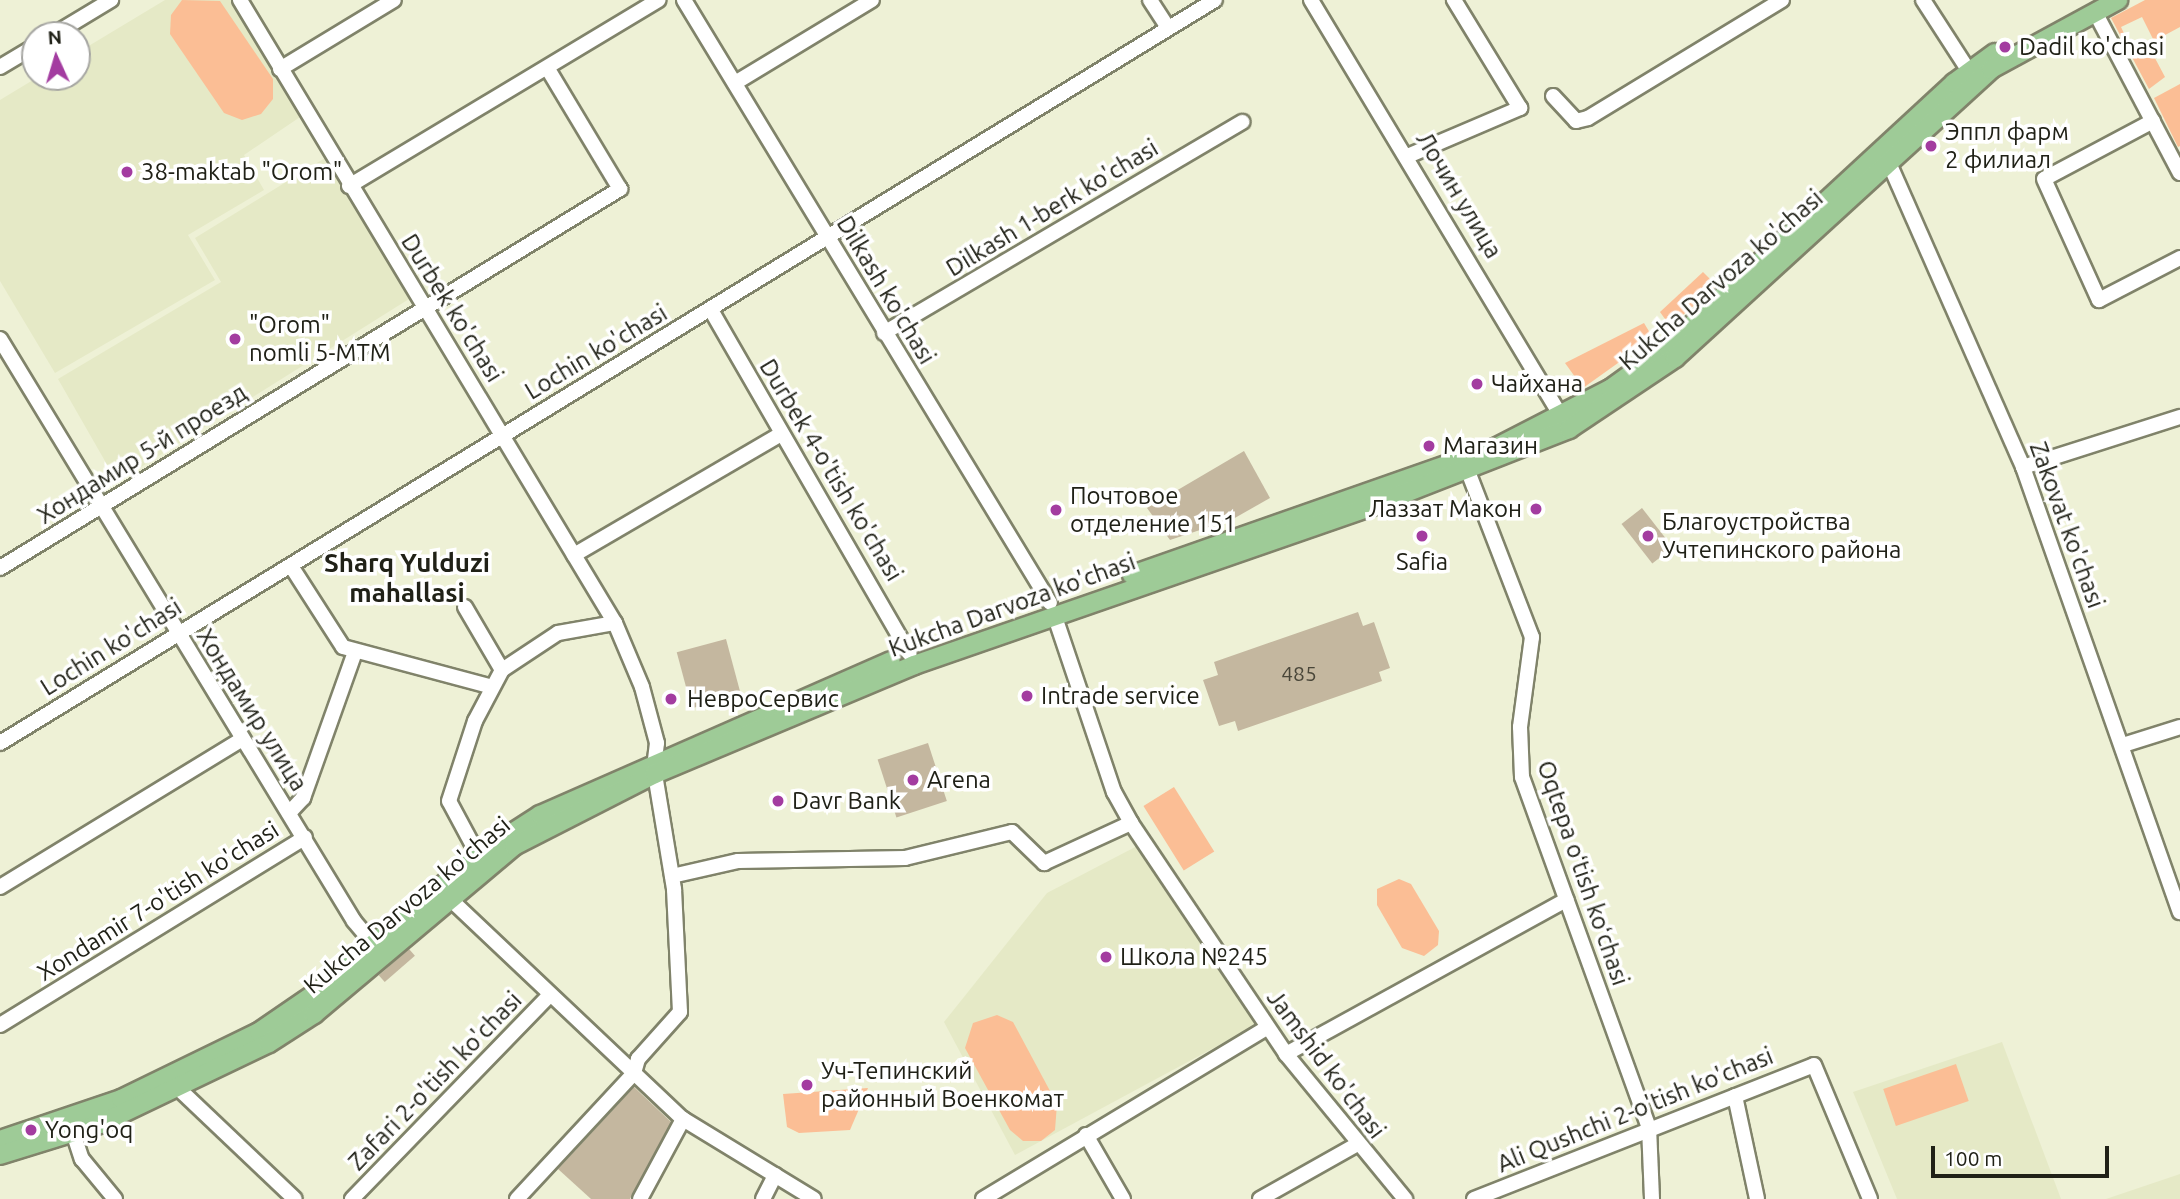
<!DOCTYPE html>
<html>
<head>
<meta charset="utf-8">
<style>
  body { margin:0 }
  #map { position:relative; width:2180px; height:1199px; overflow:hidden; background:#eef1d6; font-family:Ubuntu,sans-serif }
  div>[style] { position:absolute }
  .built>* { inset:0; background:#e5e9c6 }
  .green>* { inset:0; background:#fbbe95; transform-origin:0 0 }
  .building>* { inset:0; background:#c4b79f; transform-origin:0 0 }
  .roads { filter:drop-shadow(2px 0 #80836a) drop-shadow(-2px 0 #80836a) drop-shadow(0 2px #80836a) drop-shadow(0 -2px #80836a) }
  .minor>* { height:14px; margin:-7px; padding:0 7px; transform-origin:7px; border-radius:7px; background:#fff }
  .major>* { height:18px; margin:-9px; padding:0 9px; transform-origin:9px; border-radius:9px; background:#9ecb97 }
  .dots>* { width:19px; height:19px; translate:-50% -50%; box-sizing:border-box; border:4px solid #fff; border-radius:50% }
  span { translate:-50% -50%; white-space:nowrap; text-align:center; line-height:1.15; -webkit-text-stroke:7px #fff; paint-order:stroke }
  .number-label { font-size:21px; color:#494639 }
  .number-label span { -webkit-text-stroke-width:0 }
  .poi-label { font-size:24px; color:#202117 }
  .left { translate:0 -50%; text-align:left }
  .right { translate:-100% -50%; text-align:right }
  .street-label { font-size:24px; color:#202117 }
  .neighbourhood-label { font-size:26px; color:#202117; font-weight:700 }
  .north { position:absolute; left:21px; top:21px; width:70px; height:70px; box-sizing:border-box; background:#fff; border:2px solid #a6a6a2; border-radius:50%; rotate:356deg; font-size:19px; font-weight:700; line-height:28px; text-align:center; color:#202117 }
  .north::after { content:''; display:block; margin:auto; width:24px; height:32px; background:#a33ca0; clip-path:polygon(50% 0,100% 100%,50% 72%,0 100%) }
  .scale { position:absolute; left:1931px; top:1146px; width:178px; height:32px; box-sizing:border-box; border:4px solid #202117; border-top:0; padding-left:9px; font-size:21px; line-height:24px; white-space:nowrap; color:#202117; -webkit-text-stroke:5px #fff; paint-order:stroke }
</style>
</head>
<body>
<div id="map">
  <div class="built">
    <i style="clip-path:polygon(165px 0,236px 0,303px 115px,244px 155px,264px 190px,188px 235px,215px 280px,55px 373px,0 281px,0 100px,38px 77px,77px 77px,77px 53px)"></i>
    <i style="clip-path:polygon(325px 158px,409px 299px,117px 482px,58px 379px,221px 282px,195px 238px)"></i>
    <i style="clip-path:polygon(1141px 844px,1260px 1023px,1015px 1155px,944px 1022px,1047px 893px)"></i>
    <i style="clip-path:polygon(2002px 1042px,2061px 1199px,1897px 1199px,1853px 1092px)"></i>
    <i style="clip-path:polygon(2180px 1174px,2180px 1199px,2106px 1199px)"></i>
  </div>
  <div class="green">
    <i style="clip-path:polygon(182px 0,220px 1px,273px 79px,273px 99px,261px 114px,242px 120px,224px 113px,170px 34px,171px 15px)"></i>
    <i style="clip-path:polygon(2145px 0,2180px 0,2180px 27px,2154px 41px,2142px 17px,2121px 27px,2132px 50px,2147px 43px,2165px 77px,2149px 89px,2111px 18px)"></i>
    <i style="clip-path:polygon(2180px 84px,2180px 146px,2178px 147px,2154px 98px)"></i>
    <i style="clip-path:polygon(1703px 272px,1717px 286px,1670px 326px,1660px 312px)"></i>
    <i style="clip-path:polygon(1644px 323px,1653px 338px,1583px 388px,1565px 363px)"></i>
    <i style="left:1174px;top:787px;width:76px;height:36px;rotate:58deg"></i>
    <i style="clip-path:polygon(1399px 879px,1411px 884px,1439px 931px,1438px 945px,1424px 956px,1402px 948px,1377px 905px,1377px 889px)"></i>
    <i style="clip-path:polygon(997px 1015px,1013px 1022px,1057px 1104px,1055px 1130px,1041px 1141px,1023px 1141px,1010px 1130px,965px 1048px,973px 1023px)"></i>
    <i style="left:1956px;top:1064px;width:39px;height:77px;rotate:71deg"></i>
    <i style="clip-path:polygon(868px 1088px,850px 1130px,799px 1133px,787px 1127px,783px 1094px)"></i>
  </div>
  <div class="building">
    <i style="clip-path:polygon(1244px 451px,1270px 498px,1233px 519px,1170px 540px,1147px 508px)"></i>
    <i style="left:1642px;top:508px;width:50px;height:26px;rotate:52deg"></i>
    <i style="clip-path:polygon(1358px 612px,1363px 626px,1374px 622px,1390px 668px,1379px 672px,1382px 681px,1238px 731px,1235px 721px,1219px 726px,1203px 680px,1218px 675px,1214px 662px)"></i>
    <i style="left:726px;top:639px;width:58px;height:51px;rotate:75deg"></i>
    <i style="left:928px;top:743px;width:61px;height:53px;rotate:72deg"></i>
    <i style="left:409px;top:949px;width:9px;height:40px;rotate:49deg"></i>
    <i style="clip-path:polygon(634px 1087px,671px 1122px,630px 1199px,591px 1199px,558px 1169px)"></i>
  </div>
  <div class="roads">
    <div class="minor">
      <i style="left:240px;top:0;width:727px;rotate:58.96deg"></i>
      <i style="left:615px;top:623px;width:69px;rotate:67.1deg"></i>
      <i style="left:642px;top:687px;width:58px;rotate:75deg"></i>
      <i style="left:657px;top:743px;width:17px;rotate:97deg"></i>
      <i style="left:684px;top:0;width:705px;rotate:58.74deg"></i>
      <i style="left:1150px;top:0;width:33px;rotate:57deg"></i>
      <i style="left:1311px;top:0;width:487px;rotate:59deg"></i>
      <i style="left:1923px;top:0;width:85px;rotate:57.1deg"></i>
      <i style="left:2095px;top:12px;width:182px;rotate:62.2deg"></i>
      <i style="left:53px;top:35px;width:68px;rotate:-31.1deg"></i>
      <i style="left:0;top:67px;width:41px;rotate:-31deg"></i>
      <i style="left:280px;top:69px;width:133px;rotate:-31.2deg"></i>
      <i style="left:735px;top:83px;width:160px;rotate:-31.2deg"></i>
      <i style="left:1553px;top:96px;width:34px;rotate:47deg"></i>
      <i style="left:1576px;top:121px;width:12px;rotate:-14deg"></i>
      <i style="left:1588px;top:118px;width:227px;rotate:-31.3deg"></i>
      <i style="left:2153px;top:121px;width:123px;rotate:152deg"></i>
      <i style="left:2044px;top:179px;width:133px;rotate:65.6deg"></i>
      <i style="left:2099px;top:300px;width:91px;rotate:-27.4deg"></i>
      <i style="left:1410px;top:155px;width:120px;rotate:-23.1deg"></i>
      <i style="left:1520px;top:108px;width:127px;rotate:-121.4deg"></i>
      <i style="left:1889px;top:163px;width:332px;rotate:66.2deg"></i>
      <i style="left:2023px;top:467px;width:472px;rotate:70.6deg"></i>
      <i style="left:349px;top:186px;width:361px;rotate:-31deg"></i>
      <i style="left:711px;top:310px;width:397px;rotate:60deg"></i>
      <i style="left:884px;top:333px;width:416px;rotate:-30.5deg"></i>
      <i style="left:0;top:339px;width:681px;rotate:58.69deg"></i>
      <i style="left:354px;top:921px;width:38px;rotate:50deg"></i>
      <i style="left:1464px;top:461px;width:189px;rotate:68.9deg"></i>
      <i style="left:1532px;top:637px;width:91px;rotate:97.6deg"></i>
      <i style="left:1520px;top:727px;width:50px;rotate:87.7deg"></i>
      <i style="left:1522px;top:777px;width:372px;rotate:70.1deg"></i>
      <i style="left:1649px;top:1127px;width:72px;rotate:87.6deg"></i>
      <i style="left:2023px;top:467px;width:165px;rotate:-17.7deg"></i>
      <i style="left:574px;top:555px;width:240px;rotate:-30.3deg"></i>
      <i style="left:291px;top:566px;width:96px;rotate:57.3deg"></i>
      <i style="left:343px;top:647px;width:154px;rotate:15deg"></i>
      <i style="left:0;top:568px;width:727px;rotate:-31.44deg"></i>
      <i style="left:620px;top:189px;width:138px;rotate:-121deg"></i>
      <i style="left:465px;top:607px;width:73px;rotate:59.6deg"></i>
      <i style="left:1054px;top:614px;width:188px;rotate:71.4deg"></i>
      <i style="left:1114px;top:792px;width:35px;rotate:61deg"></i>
      <i style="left:1131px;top:823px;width:278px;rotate:56.1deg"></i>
      <i style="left:1286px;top:1054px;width:188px;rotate:50.6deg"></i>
      <i style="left:0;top:743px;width:1424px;rotate:-31.45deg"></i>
      <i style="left:2123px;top:745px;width:60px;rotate:-17.5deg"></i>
      <i style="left:289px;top:813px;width:21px;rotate:-47deg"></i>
      <i style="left:303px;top:798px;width:155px;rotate:-70.4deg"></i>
      <i style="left:478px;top:855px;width:61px;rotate:-118.2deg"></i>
      <i style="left:449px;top:801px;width:84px;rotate:-72deg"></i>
      <i style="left:475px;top:721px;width:58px;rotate:-62.1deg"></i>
      <i style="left:502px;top:670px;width:67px;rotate:-33.5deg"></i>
      <i style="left:558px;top:633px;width:58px;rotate:-10deg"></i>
      <i style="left:672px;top:876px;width:68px;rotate:-12.8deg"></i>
      <i style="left:738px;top:861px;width:167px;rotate:-1deg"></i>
      <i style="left:905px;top:858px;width:110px;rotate:-13.7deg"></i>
      <i style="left:1012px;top:832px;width:45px;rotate:44.1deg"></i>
      <i style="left:1044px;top:863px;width:96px;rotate:-24.7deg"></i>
      <i style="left:0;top:887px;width:284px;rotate:-31.4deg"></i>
      <i style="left:449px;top:898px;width:322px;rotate:43.4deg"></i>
      <i style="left:683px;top:1119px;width:153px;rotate:31.4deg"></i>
      <i style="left:0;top:1025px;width:358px;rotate:-31.6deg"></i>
      <i style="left:1286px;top:1054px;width:320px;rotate:-28.8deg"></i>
      <i style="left:180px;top:1090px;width:158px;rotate:43.5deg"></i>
      <i style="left:1735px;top:1096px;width:105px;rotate:77.9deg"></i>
      <i style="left:70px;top:1123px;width:38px;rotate:72deg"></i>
      <i style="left:82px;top:1159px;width:52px;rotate:50.5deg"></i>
      <i style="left:1086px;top:1135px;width:74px;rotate:60deg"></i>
      <i style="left:352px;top:1199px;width:284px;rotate:-45.9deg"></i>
      <i style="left:517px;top:1199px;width:172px;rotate:-47.1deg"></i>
      <i style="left:634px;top:1073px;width:15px;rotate:-74deg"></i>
      <i style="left:638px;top:1059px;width:63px;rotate:-48.2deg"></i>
      <i style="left:680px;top:1012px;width:123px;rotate:-92.8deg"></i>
      <i style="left:674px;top:889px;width:117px;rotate:-99.4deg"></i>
      <i style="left:640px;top:1199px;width:91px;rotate:-61.7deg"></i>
      <i style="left:763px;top:1199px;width:27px;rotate:-63deg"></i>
      <i style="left:983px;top:1199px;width:332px;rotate:-31.1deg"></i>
      <i style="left:1260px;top:1199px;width:110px;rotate:-29.4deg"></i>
      <i style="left:1474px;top:1199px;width:365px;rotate:-21.5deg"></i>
      <i style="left:1814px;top:1065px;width:145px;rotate:67.3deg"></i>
    </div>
    <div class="major">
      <i style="left:1132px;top:575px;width:385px;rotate:-19.3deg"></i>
      <i style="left:1495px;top:448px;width:129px;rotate:-27.2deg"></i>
      <i style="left:1610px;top:389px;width:70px;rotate:-35.7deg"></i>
      <i style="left:1667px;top:348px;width:391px;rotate:-42.7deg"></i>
      <i style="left:1954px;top:83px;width:51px;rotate:-36.2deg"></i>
      <i style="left:0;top:1140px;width:128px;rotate:-18.7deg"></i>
      <i style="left:121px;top:1099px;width:153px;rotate:-25.9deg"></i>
      <i style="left:259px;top:1032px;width:69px;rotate:-34.4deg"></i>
      <i style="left:316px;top:993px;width:213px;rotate:-40.4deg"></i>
      <i style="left:478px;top:855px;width:74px;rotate:-32.8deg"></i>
      <i style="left:540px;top:815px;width:383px;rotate:-23.7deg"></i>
      <i style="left:0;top:1155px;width:105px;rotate:-17.2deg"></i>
      <i style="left:100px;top:1124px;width:187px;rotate:-25.6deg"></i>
      <i style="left:269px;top:1043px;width:54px;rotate:-32.8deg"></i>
      <i style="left:314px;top:1014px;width:261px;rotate:-40deg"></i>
      <i style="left:514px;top:846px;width:158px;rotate:-27.1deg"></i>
      <i style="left:655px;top:774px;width:281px;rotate:-22.8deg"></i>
      <i style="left:914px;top:665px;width:485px;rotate:-19.1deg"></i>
      <i style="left:1372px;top:506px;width:212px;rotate:-21.3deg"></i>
      <i style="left:1569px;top:429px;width:128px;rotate:-33.8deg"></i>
      <i style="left:1675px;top:358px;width:428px;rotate:-42.4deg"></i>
      <i style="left:1991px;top:69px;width:145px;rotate:-28.5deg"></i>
    </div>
  </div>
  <div class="dots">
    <i style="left:2005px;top:47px;background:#a33ca0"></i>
    <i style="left:1931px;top:146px;background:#a33ca0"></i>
    <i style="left:127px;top:172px;background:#a33ca0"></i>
    <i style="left:235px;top:339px;background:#a33ca0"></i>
    <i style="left:1477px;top:384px;background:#a33ca0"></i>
    <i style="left:1429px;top:446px;background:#a33ca0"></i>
    <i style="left:1536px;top:509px;background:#a33ca0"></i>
    <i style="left:1056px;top:510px;background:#a33ca0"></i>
    <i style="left:1422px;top:536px;background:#a33ca0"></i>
    <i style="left:1648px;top:536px;background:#a33ca0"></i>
    <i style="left:1027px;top:696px;background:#a33ca0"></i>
    <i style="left:671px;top:699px;background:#a33ca0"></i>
    <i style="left:913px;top:780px;background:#a33ca0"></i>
    <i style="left:778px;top:801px;background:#a33ca0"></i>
    <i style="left:1106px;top:957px;background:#a33ca0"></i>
    <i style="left:807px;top:1085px;background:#a33ca0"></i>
    <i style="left:31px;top:1130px;background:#a33ca0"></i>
  </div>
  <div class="number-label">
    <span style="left:1299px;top:673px">485</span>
  </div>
  <div class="poi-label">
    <span class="left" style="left:2019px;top:47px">Dadil ko'chasi</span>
    <span class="left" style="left:1945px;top:146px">Эппл фарм<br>2 филиал</span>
    <span class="left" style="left:141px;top:172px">38-maktab "Orom"</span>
    <span class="left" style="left:249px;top:339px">"Orom"<br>nomli 5-MTM</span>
    <span class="left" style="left:1491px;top:384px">Чайхана</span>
    <span class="left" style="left:1443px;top:446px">Магазин</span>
    <span class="left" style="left:1070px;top:510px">Почтовое<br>отделение 151</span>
    <span class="right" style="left:1522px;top:509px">Лаззат Макон</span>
    <span class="left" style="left:1662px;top:536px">Благоустройства<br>Учтепинского района</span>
    <span style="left:1422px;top:562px">Safia</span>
    <span class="left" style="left:1041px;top:696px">Intrade service</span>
    <span class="left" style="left:687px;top:699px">НевроСервис</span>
    <span class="left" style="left:927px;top:780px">Arena</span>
    <span class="left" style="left:792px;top:801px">Davr Bank</span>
    <span class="left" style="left:1120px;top:957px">Школа №245</span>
    <span class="left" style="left:821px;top:1085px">Уч-Тепинский<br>районный Военкомат</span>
    <span class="left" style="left:45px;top:1130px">Yong'oq</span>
  </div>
  <div class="street-label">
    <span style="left:1459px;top:195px;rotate:59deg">Лочин улица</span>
    <span style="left:1052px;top:208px;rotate:-31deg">Dilkash 1-berk ko'chasi</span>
    <span style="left:1721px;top:280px;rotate:-41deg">Kukcha Darvoza ko'chasi</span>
    <span style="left:886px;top:290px;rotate:59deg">Dilkash ko'chasi</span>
    <span style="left:452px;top:308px;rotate:58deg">Durbek ko'chasi</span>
    <span style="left:596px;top:352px;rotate:-31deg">Lochin ko'chasi</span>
    <span style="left:142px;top:454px;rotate:-32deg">Хондамир 5-й проезд</span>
    <span style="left:831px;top:470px;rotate:59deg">Durbek 4-o'tish ko'chasi</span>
    <span style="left:2067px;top:525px;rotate:70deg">Zakovat ko'chasi</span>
    <span style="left:1012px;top:605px;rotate:-20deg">Kukcha Darvoza ko'chasi</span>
    <span style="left:111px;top:647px;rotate:-32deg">Lochin ko'chasi</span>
    <span style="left:252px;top:710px;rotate:58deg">Хондамир улица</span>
    <span style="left:1583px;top:873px;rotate:71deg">Oqtepa oʻtish koʻchasi</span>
    <span style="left:158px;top:901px;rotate:-32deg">Xondamir 7-o'tish ko'chasi</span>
    <span style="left:407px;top:905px;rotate:-40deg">Kukcha Darvoza ko'chasi</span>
    <span style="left:1326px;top:1064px;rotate:53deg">Jamshid ko'chasi</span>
    <span style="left:435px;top:1081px;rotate:-46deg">Zafari 2-o'tish ko'chasi</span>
    <span style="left:1635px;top:1110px;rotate:-22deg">Ali Qushchi 2-o'tish ko'chasi</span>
  </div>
  <div class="neighbourhood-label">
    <span style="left:407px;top:578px">Sharq Yulduzi<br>mahallasi</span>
  </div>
  <div class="north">N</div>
  <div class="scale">100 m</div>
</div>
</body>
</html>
